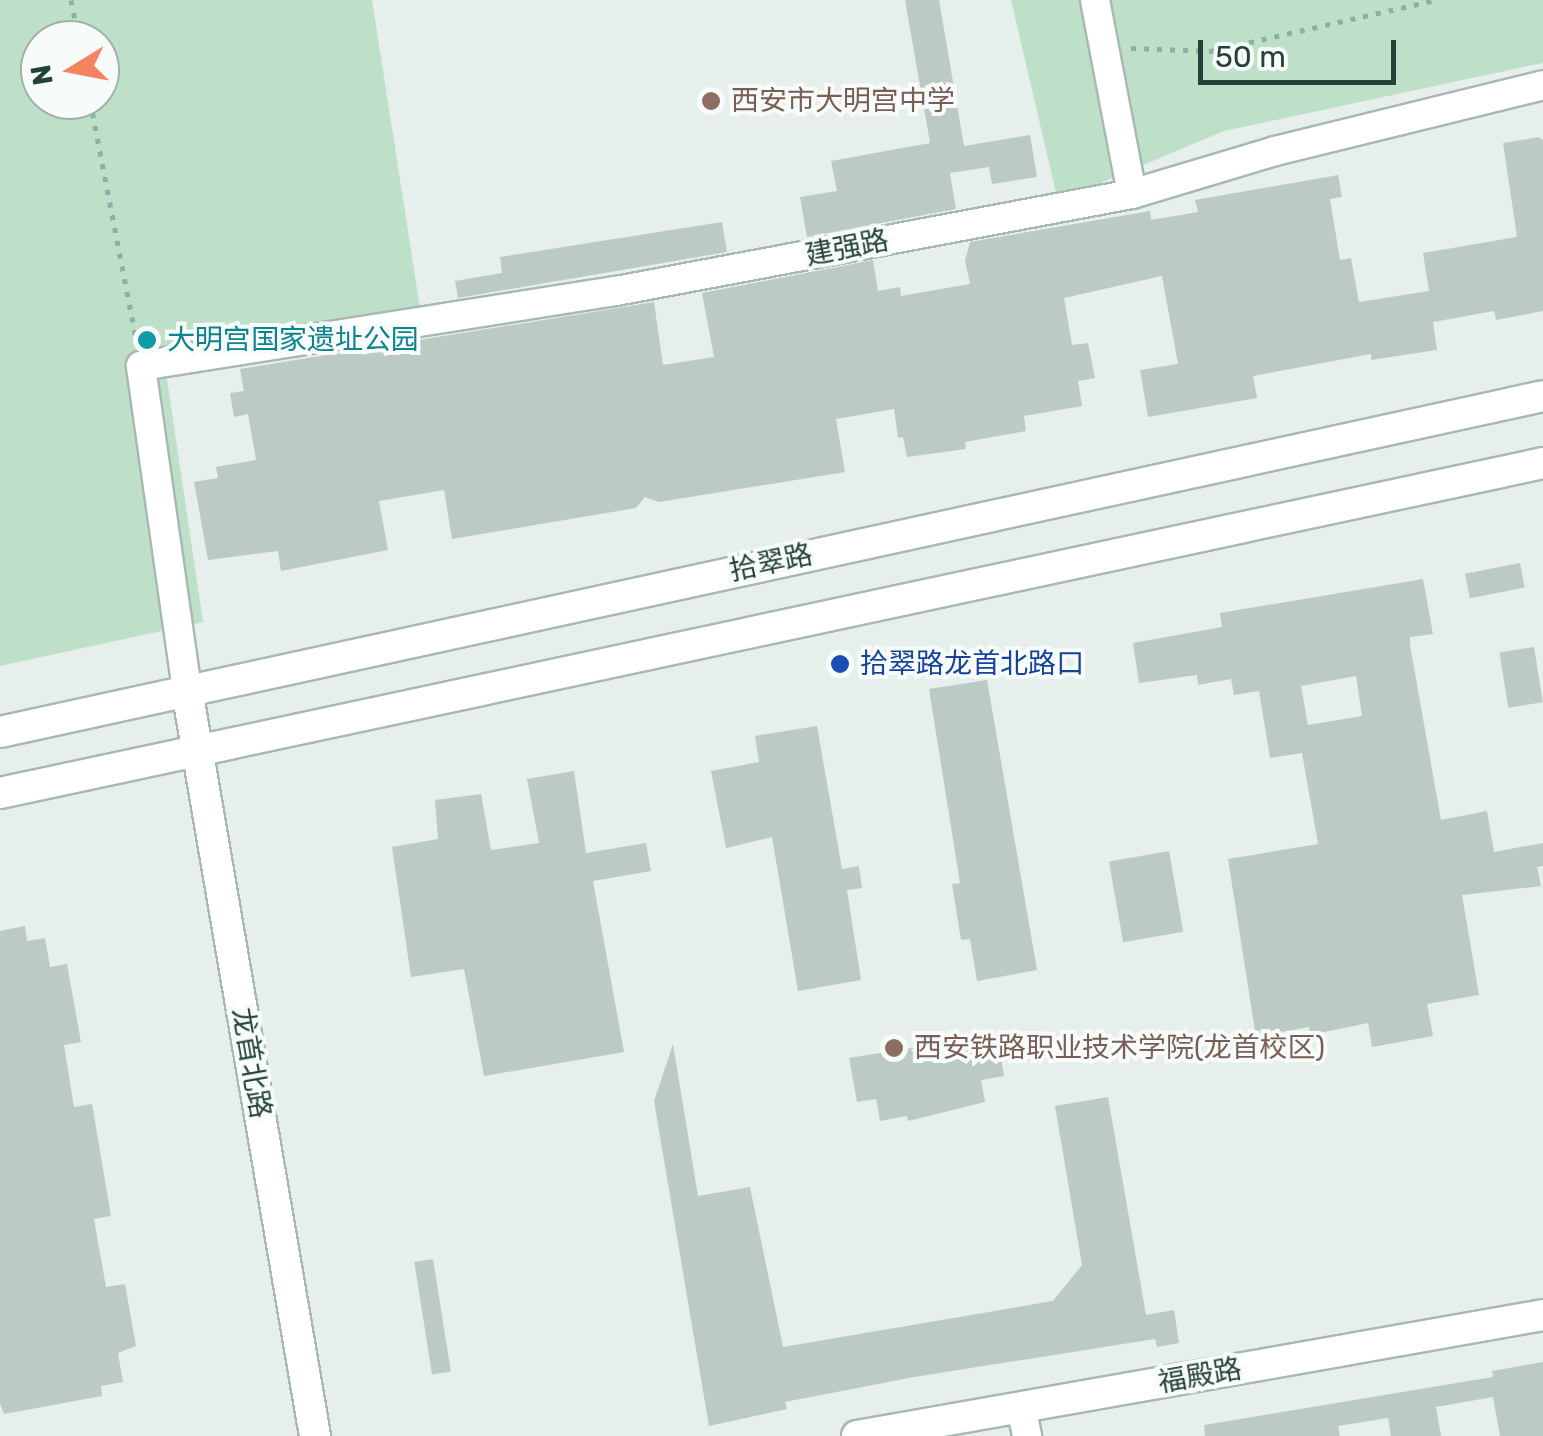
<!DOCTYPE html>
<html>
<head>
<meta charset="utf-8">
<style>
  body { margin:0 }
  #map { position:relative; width:1543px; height:1436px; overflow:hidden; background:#e6efeb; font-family:Rubik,"Noto Sans SC",sans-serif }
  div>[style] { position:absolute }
  .green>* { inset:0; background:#bfe0c8 }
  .building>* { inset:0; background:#bbcac4; transform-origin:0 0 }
  .path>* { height:5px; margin-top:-2.5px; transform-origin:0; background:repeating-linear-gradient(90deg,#86b3a5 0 5px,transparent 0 13px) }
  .roads { filter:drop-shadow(2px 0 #a8b8b2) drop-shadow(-2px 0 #a8b8b2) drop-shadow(0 2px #a8b8b2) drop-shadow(0 -2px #a8b8b2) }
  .minor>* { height:28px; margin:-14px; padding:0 14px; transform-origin:14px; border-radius:14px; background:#fff }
  .tertiary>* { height:30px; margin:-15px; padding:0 15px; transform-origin:15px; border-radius:15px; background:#fff }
  .secondary>* { height:30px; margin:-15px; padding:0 15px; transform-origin:15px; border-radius:15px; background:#fff }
  .dots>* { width:28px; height:28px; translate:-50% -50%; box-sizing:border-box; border:5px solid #f7fbf9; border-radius:50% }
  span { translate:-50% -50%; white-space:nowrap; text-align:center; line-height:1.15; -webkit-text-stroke:8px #f7fbf9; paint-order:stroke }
  .education-label { font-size:28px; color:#785e54 }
  .left { translate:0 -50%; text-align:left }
  .street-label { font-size:28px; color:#24423a }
  .culture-label { font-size:28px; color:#0d838f }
  .transit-label { font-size:28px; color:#164399 }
  .north { position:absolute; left:20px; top:20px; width:100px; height:100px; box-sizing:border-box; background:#f7fbf9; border:2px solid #a3b1ad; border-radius:50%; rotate:260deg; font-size:28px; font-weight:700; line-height:40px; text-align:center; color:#24423a }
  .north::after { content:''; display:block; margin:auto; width:35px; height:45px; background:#f4845f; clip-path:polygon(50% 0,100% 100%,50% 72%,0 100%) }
  .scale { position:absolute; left:1198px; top:40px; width:198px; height:45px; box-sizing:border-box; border:5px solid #24423a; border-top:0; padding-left:12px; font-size:30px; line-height:35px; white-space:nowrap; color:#24423a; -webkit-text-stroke:8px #f7fbf9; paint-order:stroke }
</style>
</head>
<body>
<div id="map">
  <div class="green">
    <i style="clip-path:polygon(evenodd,0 0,372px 0,422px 321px,164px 359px,203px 622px,0 666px,0 0,40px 40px,100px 40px,100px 100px,40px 100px,40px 40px)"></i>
    <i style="clip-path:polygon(1011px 0,1543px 0,1543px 63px,1224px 131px,1058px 201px)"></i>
  </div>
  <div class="building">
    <i style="clip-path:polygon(905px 0,939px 0,964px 146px,1030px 135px,1037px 177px,992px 184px,989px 167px,950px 173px,956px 209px,807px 237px,800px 197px,837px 191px,831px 161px,930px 143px)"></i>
    <i style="clip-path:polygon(1539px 137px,1543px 140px,1543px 311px,1496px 320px,1494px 311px,1433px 322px,1437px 350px,1371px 360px,1371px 354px,1253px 376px,1257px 398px,1148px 417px,1140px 370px,1178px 364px,1162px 276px,1064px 298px,1072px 345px,1088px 343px,1095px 378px,1078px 381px,1082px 406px,1024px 416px,1026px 431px,965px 442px,966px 449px,907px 457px,903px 437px,898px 438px,894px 409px,836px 419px,845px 472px,659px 502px,645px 497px,636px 508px,452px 539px,444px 490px,379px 501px,388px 550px,281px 571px,278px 551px,208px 560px,194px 482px,218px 478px,216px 467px,256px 460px,248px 414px,234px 417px,230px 393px,244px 391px,240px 369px,654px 302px,663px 365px,714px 357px,702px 293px,873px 260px,878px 291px,900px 287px,901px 296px,970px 284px,965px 261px,970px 242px,1150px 211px,1151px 220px,1198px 212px,1195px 200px,1338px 175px,1342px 197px,1330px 199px,1340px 260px,1351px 258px,1359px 302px,1429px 291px,1423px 253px,1517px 237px,1503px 143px)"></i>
    <i style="clip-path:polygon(722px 222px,727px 252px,458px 298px,455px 281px,502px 273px,500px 257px)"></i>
    <i style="left:1520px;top:563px;width:25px;height:56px;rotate:79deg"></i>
    <i style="clip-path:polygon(evenodd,1423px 579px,1433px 634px,1410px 637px,1410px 645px,1441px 820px,1487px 811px,1494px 852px,1543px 843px,1543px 866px,1537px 867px,1541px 886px,1462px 895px,1479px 995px,1427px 1004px,1433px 1036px,1372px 1047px,1368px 1023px,1310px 1035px,1309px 1027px,1256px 1037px,1228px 859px,1318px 844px,1302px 753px,1270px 758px,1259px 691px,1234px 695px,1231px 679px,1198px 685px,1197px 675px,1139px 683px,1133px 643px,1222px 627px,1220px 613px,1423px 579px,1356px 676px,1362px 716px,1308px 725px,1301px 686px,1356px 676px)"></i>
    <i style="left:1534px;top:647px;width:56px;height:35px;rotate:81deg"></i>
    <i style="clip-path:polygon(987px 680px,1037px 970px,977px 981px,970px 939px,961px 940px,952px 884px,960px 883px,929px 689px)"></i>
    <i style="clip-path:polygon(817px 726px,842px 869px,859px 866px,862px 888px,847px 890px,861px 980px,798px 991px,772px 837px,726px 848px,711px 771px,759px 762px,755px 736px)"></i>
    <i style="clip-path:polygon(574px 771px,586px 853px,646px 843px,651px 871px,593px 881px,624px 1052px,484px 1076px,464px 969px,411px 977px,392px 847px,438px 839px,435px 800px,481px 794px,491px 850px,539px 843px,527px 779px)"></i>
    <i style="left:1169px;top:851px;width:82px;height:61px;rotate:80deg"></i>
    <i style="clip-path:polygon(25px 926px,27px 941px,45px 938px,50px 967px,67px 964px,81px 1042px,64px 1045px,74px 1107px,92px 1104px,111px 1216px,94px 1219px,106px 1287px,125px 1284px,136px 1346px,118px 1353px,123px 1382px,101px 1386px,102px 1396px,4px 1414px,0 1404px,0 931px)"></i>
    <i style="clip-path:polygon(997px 1034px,1004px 1076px,981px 1080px,985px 1102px,908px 1121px,907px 1116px,880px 1121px,876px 1099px,857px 1102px,849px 1058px)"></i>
    <i style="clip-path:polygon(673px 1044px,698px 1196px,750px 1187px,783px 1347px,1053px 1301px,1082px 1265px,1055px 1106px,1108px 1097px,1146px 1315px,1174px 1310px,1179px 1343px,1157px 1347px,1155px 1339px,914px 1377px,785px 1402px,787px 1409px,709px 1426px,654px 1101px)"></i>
    <i style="left:433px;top:1259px;width:114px;height:19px;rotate:81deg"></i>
    <i style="clip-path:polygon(1543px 1362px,1543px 1436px,1500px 1436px,1493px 1397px,1436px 1407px,1441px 1436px,1391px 1436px,1388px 1418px,1338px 1426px,1340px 1436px,1205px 1436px,1204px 1425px,1493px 1377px,1492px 1371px)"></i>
  </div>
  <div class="path">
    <i style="left:71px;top:0;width:41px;rotate:78.7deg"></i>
    <i style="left:1131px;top:48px;width:80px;rotate:2.1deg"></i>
    <i style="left:1211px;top:51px;width:231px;rotate:-12.8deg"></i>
    <i style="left:90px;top:100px;width:248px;rotate:79.1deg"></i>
  </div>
  <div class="roads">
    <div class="minor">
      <i style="left:1095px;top:0;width:197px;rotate:79.2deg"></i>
      <i style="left:187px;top:690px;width:327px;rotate:-98.1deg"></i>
      <i style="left:141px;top:366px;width:481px;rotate:-9deg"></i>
      <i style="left:616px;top:291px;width:525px;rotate:-10.65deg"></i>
      <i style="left:1132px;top:194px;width:149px;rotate:-16.7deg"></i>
      <i style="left:1275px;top:151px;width:276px;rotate:-13.8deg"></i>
      <i style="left:1021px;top:1407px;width:30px;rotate:78deg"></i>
    </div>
    <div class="tertiary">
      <i style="left:187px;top:690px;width:757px;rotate:80.26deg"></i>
      <i style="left:857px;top:1436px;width:697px;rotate:-10deg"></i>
    </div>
    <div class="secondary">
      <i style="left:0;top:732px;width:1579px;rotate:-12.28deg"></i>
      <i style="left:0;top:793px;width:1578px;rotate:-12.07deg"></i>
    </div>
  </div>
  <div class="dots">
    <i style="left:711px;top:101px;background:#8d6e63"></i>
    <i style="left:147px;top:340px;background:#0f9aa8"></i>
    <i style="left:840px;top:664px;background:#1a4fb4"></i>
    <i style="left:894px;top:1048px;background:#8d6e63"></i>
  </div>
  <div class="education-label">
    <span class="left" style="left:731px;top:101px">西安市大明宫中学</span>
    <span class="left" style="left:914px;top:1048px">西安铁路职业技术学院(龙首校区)</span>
  </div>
  <div class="street-label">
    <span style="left:847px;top:248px;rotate:-11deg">建强路</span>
    <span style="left:771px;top:563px;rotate:-12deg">拾翠路</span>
    <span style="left:251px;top:1063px;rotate:80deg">龙首北路</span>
    <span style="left:1200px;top:1376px;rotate:-10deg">福殿路</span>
  </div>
  <div class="culture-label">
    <span class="left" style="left:167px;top:340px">大明宫国家遗址公园</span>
  </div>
  <div class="transit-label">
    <span class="left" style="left:860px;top:664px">拾翠路龙首北路口</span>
  </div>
  <div class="north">N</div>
  <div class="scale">50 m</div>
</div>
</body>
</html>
